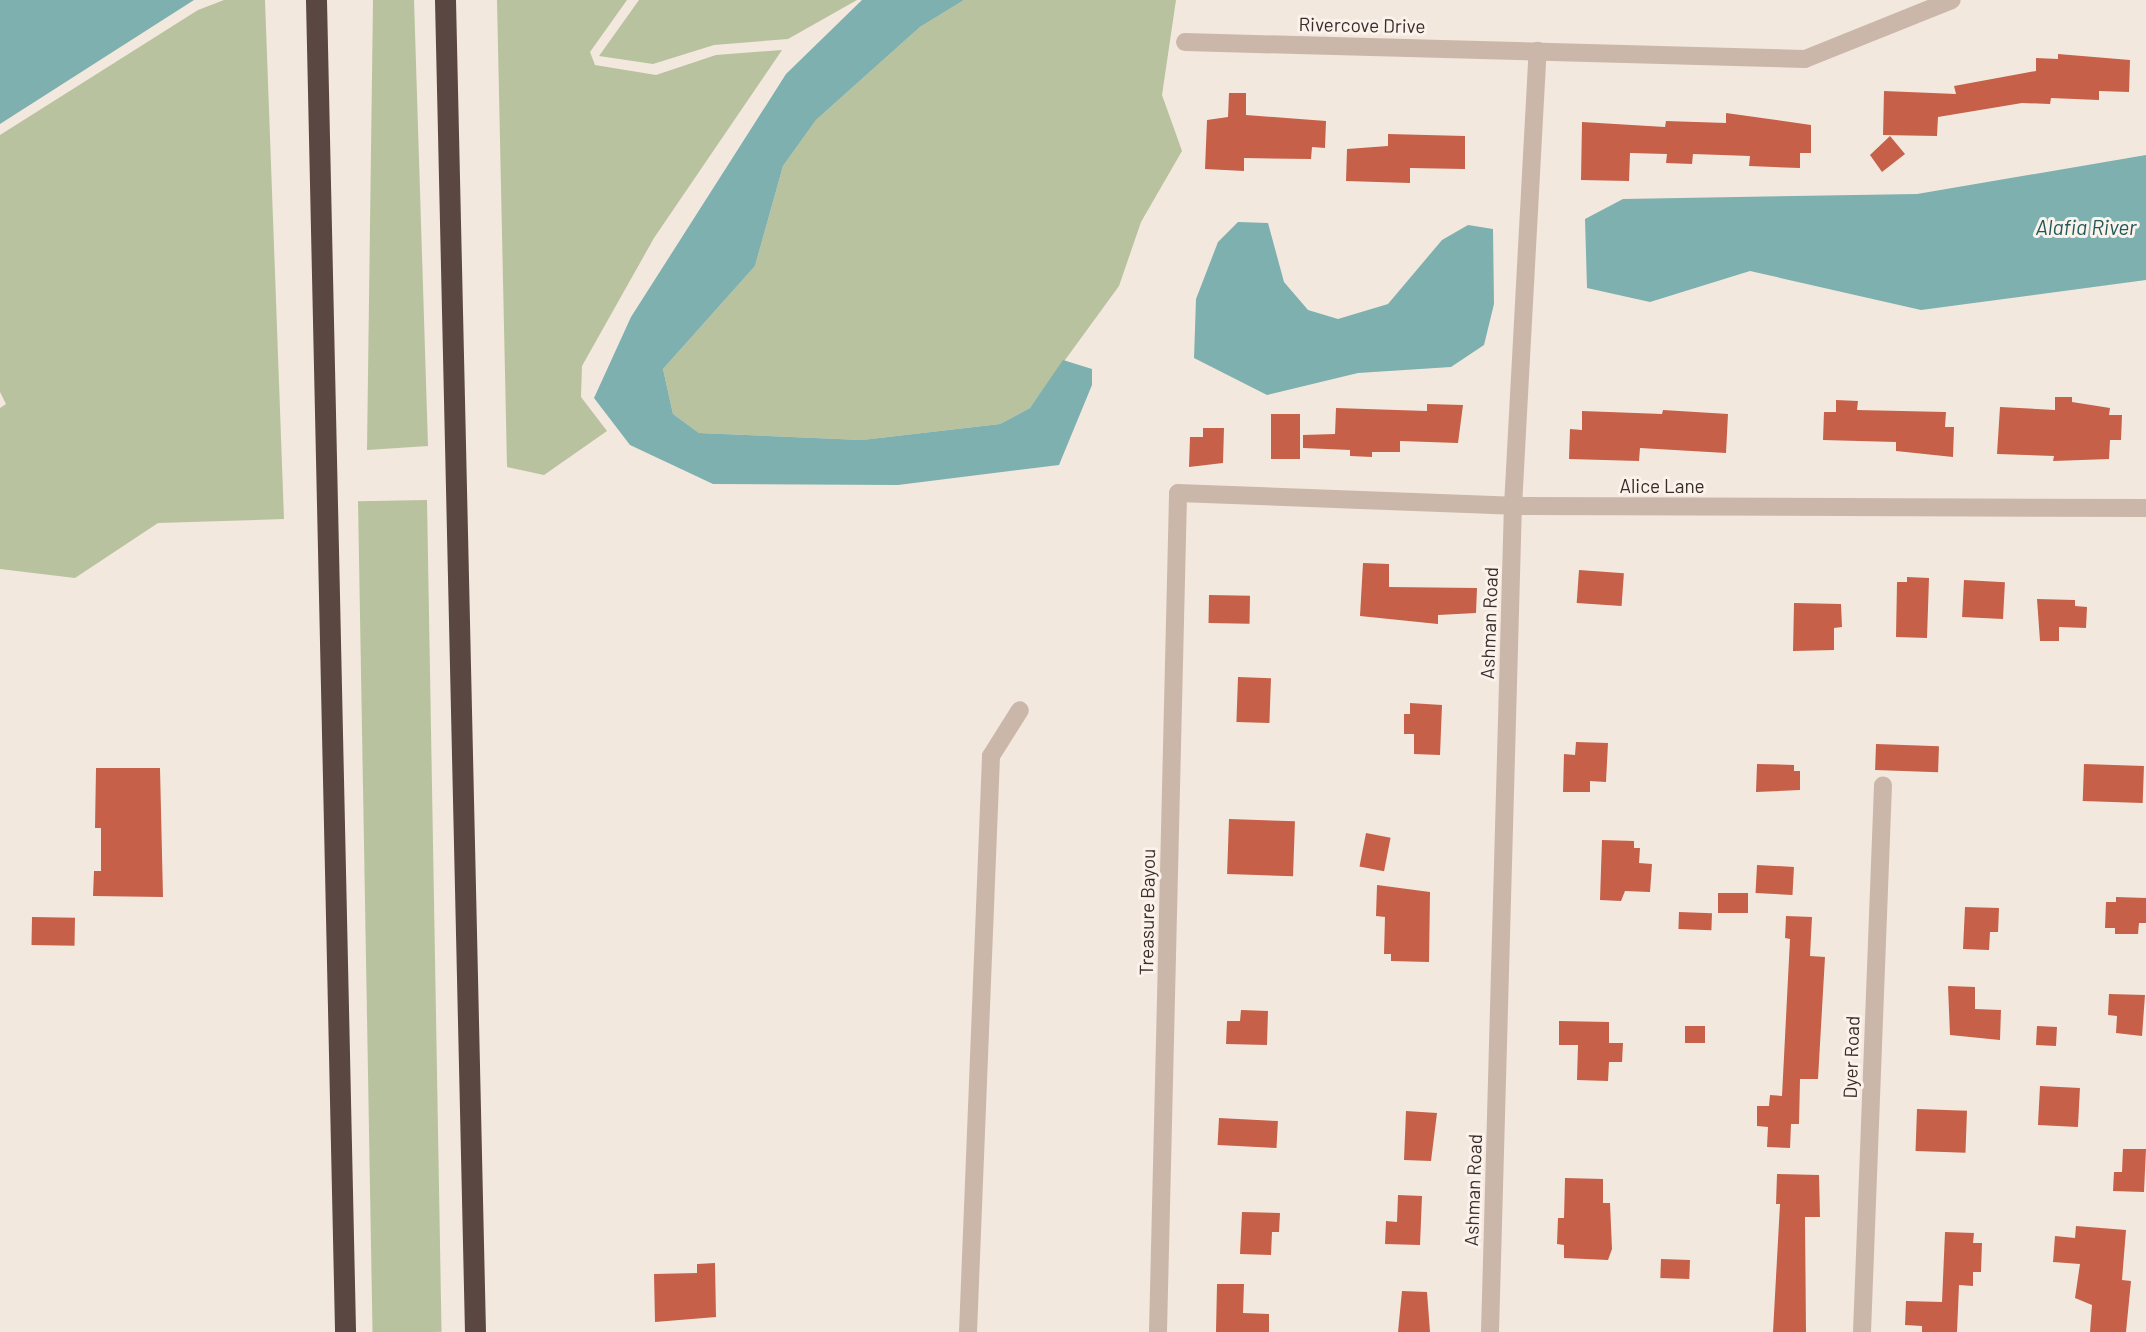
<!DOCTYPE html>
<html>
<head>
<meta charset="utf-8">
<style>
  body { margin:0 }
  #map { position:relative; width:2146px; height:1332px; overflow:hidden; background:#f3e8de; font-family:Barlow,sans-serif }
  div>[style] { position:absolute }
  .green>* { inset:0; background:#b8c29e; transform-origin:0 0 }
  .water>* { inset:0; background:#7db0af }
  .building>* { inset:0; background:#c66049; transform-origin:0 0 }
  .minor>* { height:18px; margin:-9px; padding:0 9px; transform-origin:9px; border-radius:9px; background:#cbb7aa }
  .motorway>* { height:21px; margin:-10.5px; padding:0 10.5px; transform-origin:10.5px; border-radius:10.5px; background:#5a4741 }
  span { translate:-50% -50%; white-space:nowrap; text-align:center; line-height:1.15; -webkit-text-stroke:6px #faf2eb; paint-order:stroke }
  .street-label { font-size:19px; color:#392d2a }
  .water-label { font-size:21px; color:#1f5a5a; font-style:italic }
</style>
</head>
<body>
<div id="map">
  <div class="green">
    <i style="clip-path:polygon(224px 0,265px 0,284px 519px,158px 523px,75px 578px,0 569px,0 408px,6px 404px,0 392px,0 135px,198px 10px)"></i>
    <i style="clip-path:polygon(373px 0,414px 0,428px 446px,367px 450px)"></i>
    <i style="clip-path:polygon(497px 0,627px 0,590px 52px,595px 65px,656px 75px,716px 55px,782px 50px,654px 238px,582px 366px,581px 397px,607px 431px,544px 475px,507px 467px)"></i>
    <i style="clip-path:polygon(639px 0,857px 0,788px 39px,714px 45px,653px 64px,599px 56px)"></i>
    <i style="clip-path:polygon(964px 0,1176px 0,1162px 95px,1182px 151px,1141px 222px,1119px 286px,1030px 408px,1000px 424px,862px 440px,699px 433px,673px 414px,663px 369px,755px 266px,783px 166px,816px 120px,920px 27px)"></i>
    <i style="left:427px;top:500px;width:832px;height:69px;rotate:89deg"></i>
  </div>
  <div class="water">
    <i style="clip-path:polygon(0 0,194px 0,0 124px)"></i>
    <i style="clip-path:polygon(862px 0,964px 0,920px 27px,816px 120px,783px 166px,755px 266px,663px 369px,673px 414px,699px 433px,862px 440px,1000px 424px,1030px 408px,1063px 360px,1092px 369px,1092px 385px,1059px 465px,898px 485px,713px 484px,630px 445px,594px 398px,631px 317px,786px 74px)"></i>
    <i style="clip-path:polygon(2146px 155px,2146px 280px,1921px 310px,1750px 271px,1650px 302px,1587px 288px,1585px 219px,1623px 199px,1917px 194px)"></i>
    <i style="clip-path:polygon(1238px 222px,1268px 223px,1284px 282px,1308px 310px,1338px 319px,1388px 304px,1442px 240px,1468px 225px,1493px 229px,1494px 304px,1484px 345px,1451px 367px,1358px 373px,1267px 395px,1194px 358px,1196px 299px,1218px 242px)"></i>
  </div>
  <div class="building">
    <i style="clip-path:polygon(2058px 54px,2130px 60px,2129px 92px,2099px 91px,2099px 100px,2051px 98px,2050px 104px,2022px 103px,1938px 117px,1937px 136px,1883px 135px,1884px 91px,1956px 94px,1954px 86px,2036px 71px,2036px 58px,2058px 59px)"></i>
    <i style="clip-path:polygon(1229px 93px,1246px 93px,1246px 115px,1326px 121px,1325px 148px,1312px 147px,1311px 159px,1244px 158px,1244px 171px,1205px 169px,1207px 120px,1228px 117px)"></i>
    <i style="clip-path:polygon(1726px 113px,1811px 125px,1811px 153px,1800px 153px,1800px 168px,1749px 166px,1750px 156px,1693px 154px,1692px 164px,1666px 163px,1667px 154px,1630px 153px,1629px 181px,1581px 180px,1582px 122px,1665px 127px,1666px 121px,1726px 123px)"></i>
    <i style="clip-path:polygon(1388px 134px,1465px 136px,1465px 169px,1410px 168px,1410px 183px,1346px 181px,1347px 149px,1388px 146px)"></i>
    <i style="clip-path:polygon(1890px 136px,1905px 154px,1882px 172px,1870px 155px)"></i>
    <i style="clip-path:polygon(2055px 397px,2072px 397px,2072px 402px,2110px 408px,2109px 415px,2122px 415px,2121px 440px,2110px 440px,2109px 459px,2053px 461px,2054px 456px,1997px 454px,2000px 407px,2055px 410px)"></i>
    <i style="clip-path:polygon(1836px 400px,1858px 401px,1857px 410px,1946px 412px,1945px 427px,1954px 427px,1953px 457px,1896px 451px,1896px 442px,1823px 440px,1824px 412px,1836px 412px)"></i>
    <i style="clip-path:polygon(1427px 404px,1463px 405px,1458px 443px,1400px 441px,1400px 452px,1372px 452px,1372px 457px,1350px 456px,1350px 450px,1303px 448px,1303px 435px,1335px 434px,1336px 408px,1427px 411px)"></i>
    <i style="clip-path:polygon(1663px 410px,1728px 414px,1726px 453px,1640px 448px,1639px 461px,1569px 459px,1570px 429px,1582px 430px,1582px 411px,1662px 414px)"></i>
    <i style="left:1271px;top:414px;width:29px;height:45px"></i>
    <i style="clip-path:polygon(1203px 428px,1224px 428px,1223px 463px,1189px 467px,1190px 437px,1203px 437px)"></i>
    <i style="clip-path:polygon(1363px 563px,1389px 564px,1389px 587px,1477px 588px,1476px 613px,1438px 615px,1438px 624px,1360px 616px)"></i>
    <i style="left:1579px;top:570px;width:45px;height:33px;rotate:4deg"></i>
    <i style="clip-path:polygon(1907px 577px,1929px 578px,1927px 638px,1896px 637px,1897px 582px,1907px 582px)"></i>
    <i style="left:1964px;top:580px;width:41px;height:37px;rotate:3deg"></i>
    <i style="left:1209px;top:595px;width:41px;height:28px;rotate:1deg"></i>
    <i style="clip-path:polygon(2037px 599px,2075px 600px,2075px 606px,2087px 607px,2086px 628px,2059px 627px,2059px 641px,2040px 641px)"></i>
    <i style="clip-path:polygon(1794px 603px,1841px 604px,1842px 627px,1834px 628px,1834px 650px,1793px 651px)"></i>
    <i style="left:1238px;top:677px;width:33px;height:45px;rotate:2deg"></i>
    <i style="clip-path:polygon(1410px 703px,1442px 705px,1440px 755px,1414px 754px,1414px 734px,1404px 734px,1404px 714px,1410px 714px)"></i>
    <i style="clip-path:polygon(1576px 742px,1608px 743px,1606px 782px,1590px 781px,1590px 792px,1563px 792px,1564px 754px,1575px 755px)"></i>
    <i style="left:1876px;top:744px;width:63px;height:26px;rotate:2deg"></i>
    <i style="clip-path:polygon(1757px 764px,1794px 765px,1794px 771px,1800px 771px,1800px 790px,1756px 792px)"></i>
    <i style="left:2084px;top:764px;width:60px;height:37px;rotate:2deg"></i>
    <i style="clip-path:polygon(96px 768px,160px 768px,163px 897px,93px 896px,94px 871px,101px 871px,101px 828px,95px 828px)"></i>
    <i style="left:1229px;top:819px;width:66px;height:55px;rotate:2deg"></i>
    <i style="left:1366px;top:833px;width:25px;height:34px;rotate:11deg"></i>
    <i style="clip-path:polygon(1602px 840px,1634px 841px,1634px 848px,1640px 848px,1639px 863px,1652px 864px,1650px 892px,1625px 891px,1621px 901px,1600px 900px)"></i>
    <i style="left:1757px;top:865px;width:37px;height:28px;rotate:3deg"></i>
    <i style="clip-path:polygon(1377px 885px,1430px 892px,1429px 962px,1391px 961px,1391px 954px,1384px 954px,1385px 917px,1376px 916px)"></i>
    <i style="left:1718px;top:893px;width:30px;height:20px"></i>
    <i style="clip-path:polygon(2116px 897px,2146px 898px,2146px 923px,2139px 923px,2138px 934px,2115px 934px,2115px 928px,2105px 928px,2106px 902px,2116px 902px)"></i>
    <i style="clip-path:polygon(1965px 907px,1999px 908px,1998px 932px,1990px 932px,1989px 950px,1963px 949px)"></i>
    <i style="left:1679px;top:912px;width:33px;height:17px;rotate:2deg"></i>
    <i style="clip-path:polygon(1786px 916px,1812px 917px,1810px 956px,1825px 957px,1818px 1079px,1800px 1079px,1799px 1124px,1791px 1124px,1790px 1148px,1767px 1147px,1768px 1127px,1757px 1126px,1757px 1106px,1769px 1106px,1770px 1095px,1782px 1096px,1790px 939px,1785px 938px)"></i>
    <i style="left:32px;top:917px;width:43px;height:28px;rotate:1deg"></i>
    <i style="clip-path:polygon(1948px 986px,1975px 987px,1975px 1009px,2001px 1010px,2000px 1040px,1950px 1035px)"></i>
    <i style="clip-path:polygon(2109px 994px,2145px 995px,2142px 1036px,2116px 1033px,2117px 1016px,2108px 1015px)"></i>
    <i style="clip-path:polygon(1241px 1010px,1268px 1011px,1267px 1045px,1226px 1044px,1227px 1021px,1240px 1021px)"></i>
    <i style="clip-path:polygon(1559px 1021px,1609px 1022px,1609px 1043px,1623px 1043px,1622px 1062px,1609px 1062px,1608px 1081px,1577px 1080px,1578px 1045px,1559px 1045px)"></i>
    <i style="left:1685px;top:1026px;width:20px;height:17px"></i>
    <i style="left:2037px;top:1026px;width:20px;height:19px;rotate:3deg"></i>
    <i style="left:2040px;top:1086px;width:40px;height:39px;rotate:3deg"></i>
    <i style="left:1917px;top:1109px;width:50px;height:42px;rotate:2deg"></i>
    <i style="clip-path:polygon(1406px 1111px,1437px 1113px,1431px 1161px,1404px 1160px)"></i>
    <i style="left:1219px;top:1118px;width:59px;height:27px;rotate:3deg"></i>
    <i style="clip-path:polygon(2123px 1149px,2146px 1149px,2144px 1192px,2113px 1191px,2114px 1172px,2122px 1172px)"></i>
    <i style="clip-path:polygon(1777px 1174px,1819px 1175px,1820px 1217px,1805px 1217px,1806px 1332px,1773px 1332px,1780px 1204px,1776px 1204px)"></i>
    <i style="clip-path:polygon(1565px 1178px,1603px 1179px,1603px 1203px,1610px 1203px,1612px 1249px,1608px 1260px,1564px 1258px,1564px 1245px,1557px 1244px,1558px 1218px,1564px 1218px)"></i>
    <i style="clip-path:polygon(1398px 1195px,1422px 1196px,1420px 1245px,1385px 1244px,1386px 1221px,1397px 1222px)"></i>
    <i style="clip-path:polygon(1242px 1212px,1280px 1213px,1279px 1232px,1272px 1232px,1271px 1255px,1240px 1254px)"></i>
    <i style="clip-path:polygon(2076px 1226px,2126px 1230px,2122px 1280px,2131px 1281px,2126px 1332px,2090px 1332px,2092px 1305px,2075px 1298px,2080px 1264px,2053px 1262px,2055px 1236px,2075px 1238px)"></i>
    <i style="clip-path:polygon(1945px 1232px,1974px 1233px,1973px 1243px,1982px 1243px,1981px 1272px,1973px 1272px,1973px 1286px,1959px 1285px,1957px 1332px,1922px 1332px,1922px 1326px,1905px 1325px,1906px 1301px,1942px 1302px)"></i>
    <i style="left:1661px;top:1259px;width:29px;height:19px;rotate:2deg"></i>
    <i style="clip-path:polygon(715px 1263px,716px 1317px,655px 1322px,654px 1274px,697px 1273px,697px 1264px)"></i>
    <i style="clip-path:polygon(1217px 1284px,1244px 1284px,1243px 1313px,1269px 1314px,1269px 1332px,1216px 1332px)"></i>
    <i style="clip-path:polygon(1402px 1291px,1427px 1292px,1430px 1332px,1398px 1332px)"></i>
  </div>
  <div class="minor">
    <i style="left:1185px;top:42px;width:620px;rotate:1.57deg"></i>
    <i style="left:1805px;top:59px;width:158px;rotate:-21.9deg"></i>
    <i style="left:968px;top:1332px;width:576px;rotate:-87.71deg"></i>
    <i style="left:991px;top:756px;width:54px;rotate:-57.8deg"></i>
    <i style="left:1158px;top:1332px;width:839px;rotate:-88.63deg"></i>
    <i style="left:1178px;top:493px;width:335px;rotate:2.2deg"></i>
    <i style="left:1513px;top:506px;width:633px;rotate:0.18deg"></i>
    <i style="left:1490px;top:1332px;width:826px;rotate:-88.41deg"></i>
    <i style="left:1513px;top:506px;width:456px;rotate:-86.9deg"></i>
    <i style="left:1862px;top:1332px;width:547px;rotate:-87.8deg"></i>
  </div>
  <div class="motorway">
    <i style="left:316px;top:0;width:1332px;rotate:88.75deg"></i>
    <i style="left:445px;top:0;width:1332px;rotate:88.71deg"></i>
  </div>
  <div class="street-label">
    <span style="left:1362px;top:25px;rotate:1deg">Rivercove Drive</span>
    <span style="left:1662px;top:486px">Alice Lane</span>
    <span style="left:1489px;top:623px;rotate:-88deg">Ashman Road</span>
    <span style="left:1147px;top:912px;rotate:-89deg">Treasure Bayou</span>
    <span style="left:1851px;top:1057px;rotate:-88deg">Dyer Road</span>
    <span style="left:1473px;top:1190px;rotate:-88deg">Ashman Road</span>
  </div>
  <div class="water-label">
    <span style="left:2086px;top:227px">Alafia River</span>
  </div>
</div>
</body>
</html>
